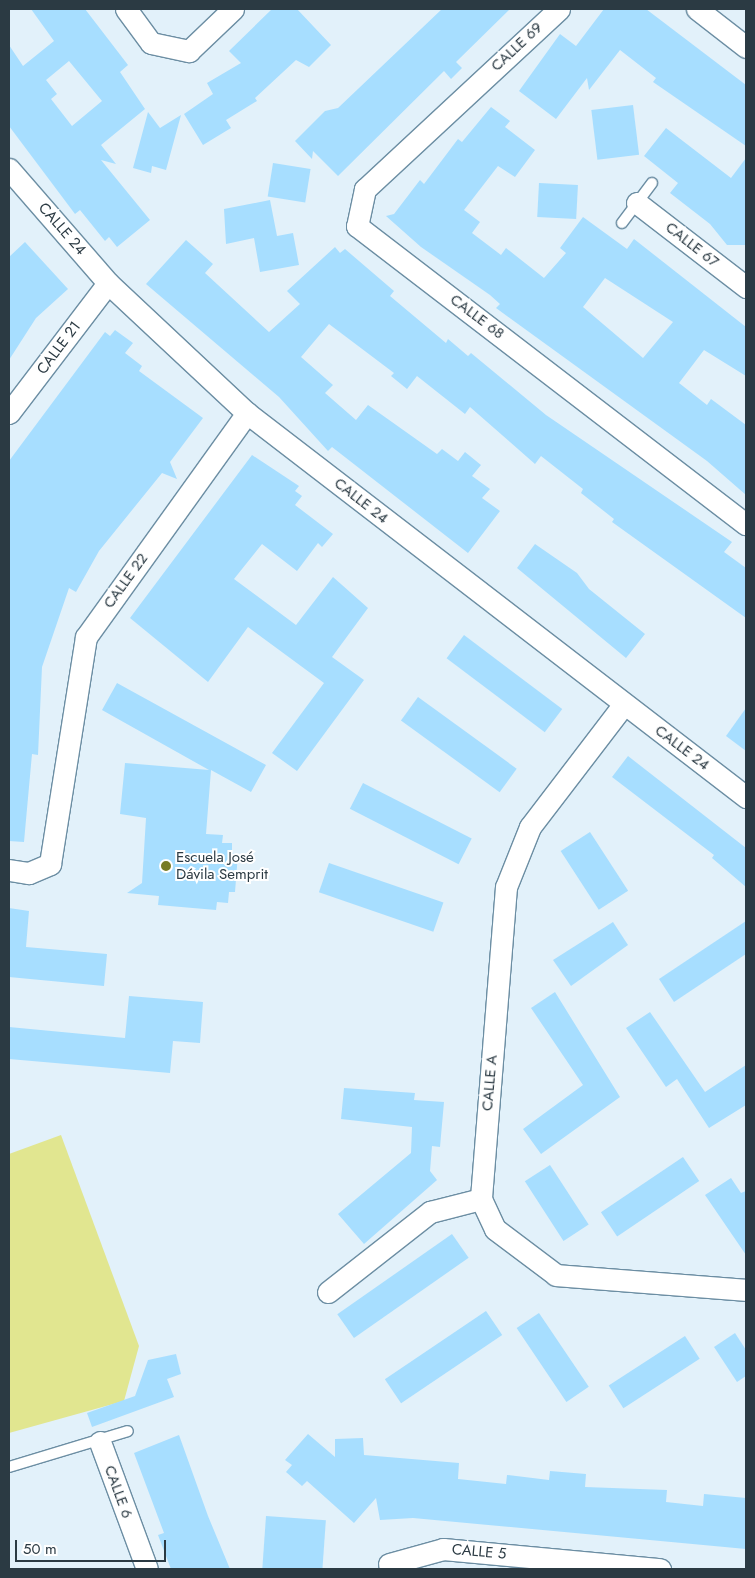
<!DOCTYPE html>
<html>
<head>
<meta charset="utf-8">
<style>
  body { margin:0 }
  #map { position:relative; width:755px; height:1578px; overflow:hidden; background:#e2f1fa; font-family:Jost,sans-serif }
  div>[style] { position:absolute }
  .green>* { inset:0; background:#e1e690 }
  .building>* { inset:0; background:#a7deff; transform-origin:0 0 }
  .roads { filter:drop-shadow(1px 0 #6c8ea3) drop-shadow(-1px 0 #6c8ea3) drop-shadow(0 1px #6c8ea3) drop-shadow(0 -1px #6c8ea3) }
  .lane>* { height:10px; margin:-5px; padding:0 5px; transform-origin:5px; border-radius:5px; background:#fff }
  .street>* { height:21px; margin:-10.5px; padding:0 10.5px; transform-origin:10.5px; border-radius:10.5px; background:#fff }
  .dots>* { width:14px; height:14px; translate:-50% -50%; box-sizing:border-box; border:2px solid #fff; border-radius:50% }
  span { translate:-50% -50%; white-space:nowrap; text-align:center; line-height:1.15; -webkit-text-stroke:4px #fff; paint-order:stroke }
  .street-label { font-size:15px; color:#2b3a43 }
  .poi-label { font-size:15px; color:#2b3a43 }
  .left { translate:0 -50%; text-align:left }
  .frame { position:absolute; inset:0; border:10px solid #2b3a43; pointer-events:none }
  .scale { position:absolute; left:15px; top:1540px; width:151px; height:22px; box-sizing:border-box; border:2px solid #2b3a43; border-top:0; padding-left:6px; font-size:15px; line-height:18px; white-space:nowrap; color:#2b3a43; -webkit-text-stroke:4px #fff; paint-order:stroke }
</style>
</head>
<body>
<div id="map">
  <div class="green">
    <i style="clip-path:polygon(61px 1135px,139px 1346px,124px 1401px,9px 1433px,9px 1154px)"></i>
  </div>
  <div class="building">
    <i style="clip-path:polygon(evenodd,31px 9px,85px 9px,128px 65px,120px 72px,145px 109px,101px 145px,116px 164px,101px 160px,150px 220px,117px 247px,109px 237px,105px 241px,80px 210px,75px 214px,9px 126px,9px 45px,23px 66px,54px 41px,31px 9px,69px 61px,102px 101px,72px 126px,51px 99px,57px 94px,46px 80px,69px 61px)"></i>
    <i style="clip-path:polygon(272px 9px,297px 9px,331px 45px,309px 67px,296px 60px,255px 98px,257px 101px,226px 120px,231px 128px,203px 145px,184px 114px,213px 94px,207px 83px,241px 63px,229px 51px)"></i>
    <i style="clip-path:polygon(442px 9px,510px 9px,456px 62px,462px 68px,451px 79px,444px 71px,338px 176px,313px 151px,312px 159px,295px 141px,325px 111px,338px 108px)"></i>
    <i style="clip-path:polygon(604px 9px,646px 9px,746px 85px,746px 146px,653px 82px,656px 78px,620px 50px,589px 90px,587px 78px,556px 119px,519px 91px,560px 34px,576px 46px)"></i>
    <i style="left:633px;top:105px;width:50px;height:42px;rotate:83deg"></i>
    <i style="clip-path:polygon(evenodd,491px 107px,510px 121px,505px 127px,535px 150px,515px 177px,498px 166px,464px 210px,480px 222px,472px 233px,501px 255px,506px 248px,544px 278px,566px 253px,560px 248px,583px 217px,627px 249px,634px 239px,746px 327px,746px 376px,704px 350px,679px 383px,707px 405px,711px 399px,746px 425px,746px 495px,707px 461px,496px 308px,500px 304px,490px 295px,421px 247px,386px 216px,394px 214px,420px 180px,424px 184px,458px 139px,462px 142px,491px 107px,605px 278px,673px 322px,643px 358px,583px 307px,605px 278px)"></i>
    <i style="clip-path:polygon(148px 112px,160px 128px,181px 115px,166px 170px,152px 166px,151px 173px,133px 168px)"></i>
    <i style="clip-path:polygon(666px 128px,731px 178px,746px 158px,746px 245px,727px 245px,710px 224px,670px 193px,678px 183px,644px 156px)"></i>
    <i style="left:273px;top:163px;width:38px;height:34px;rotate:9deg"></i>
    <i style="left:539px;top:183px;width:39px;height:34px;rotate:3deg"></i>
    <i style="clip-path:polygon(270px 200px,277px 236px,293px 233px,299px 265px,260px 272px,254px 238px,226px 244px,224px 209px)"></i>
    <i style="clip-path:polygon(186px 240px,213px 264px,205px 273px,269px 332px,300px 304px,287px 291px,335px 247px,340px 253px,345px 249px,394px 291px,390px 296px,446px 343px,448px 339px,468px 356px,471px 353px,546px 415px,732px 542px,724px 552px,746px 568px,746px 618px,612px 522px,614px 519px,581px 493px,583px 489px,541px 456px,535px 464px,470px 407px,465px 414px,417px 376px,407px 389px,391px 376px,394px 373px,329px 324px,301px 357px,333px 385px,325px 393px,356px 420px,368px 405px,437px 454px,442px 449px,458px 461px,465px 452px,481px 465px,472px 476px,490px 489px,482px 498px,500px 511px,468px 553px,332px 447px,328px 451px,279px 397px,146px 284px)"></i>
    <i style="clip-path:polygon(25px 242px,68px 289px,36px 318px,9px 360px,9px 257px)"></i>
    <i style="clip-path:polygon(115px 330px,133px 343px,125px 353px,142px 366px,139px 371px,203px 418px,170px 462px,177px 479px,162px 473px,99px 551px,76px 592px,69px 588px,42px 667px,38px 755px,32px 754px,24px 842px,9px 841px,9px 461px,105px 332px,110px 336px)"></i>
    <i style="clip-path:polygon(252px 455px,299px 486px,295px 491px,302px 496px,295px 505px,333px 534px,322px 547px,318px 543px,297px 571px,262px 544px,234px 579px,296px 625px,333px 577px,368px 608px,332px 657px,364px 680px,297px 771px,272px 753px,324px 683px,248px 627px,208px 682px,130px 618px)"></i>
    <i style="clip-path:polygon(535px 544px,577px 573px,589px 589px,645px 634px,626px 658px,517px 568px)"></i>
    <i style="left:464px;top:635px;width:123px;height:29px;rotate:37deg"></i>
    <i style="clip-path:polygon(117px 683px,266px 765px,251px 792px,211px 770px,206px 834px,223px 835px,222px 843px,232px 843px,232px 853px,238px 854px,235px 892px,229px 892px,228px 903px,217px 902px,216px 910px,158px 905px,159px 896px,127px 893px,142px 883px,146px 818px,120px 814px,125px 763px,209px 770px,102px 710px)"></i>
    <i style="left:418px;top:697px;width:122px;height:29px;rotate:36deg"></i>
    <i style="clip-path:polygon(746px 708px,746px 751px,726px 736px)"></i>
    <i style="clip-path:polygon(628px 756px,746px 848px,746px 887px,712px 858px,714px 855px,612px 777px)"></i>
    <i style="left:363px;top:783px;width:122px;height:29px;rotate:27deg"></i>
    <i style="left:590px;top:832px;width:70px;height:35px;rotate:57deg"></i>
    <i style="left:329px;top:863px;width:121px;height:31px;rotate:19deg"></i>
    <i style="clip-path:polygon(9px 908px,29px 911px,26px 947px,107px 954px,104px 986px,9px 977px)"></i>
    <i style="clip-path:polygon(746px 921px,746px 954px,674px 1002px,659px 979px)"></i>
    <i style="clip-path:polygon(613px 922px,628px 945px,571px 986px,553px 960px)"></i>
    <i style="clip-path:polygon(555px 992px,620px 1097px,541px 1154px,523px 1129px,583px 1085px,531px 1008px)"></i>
    <i style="clip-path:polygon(129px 996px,203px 1002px,200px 1043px,173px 1041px,170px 1073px,9px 1059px,9px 1027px,125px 1038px)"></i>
    <i style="clip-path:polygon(650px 1012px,705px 1092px,746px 1065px,746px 1105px,709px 1128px,677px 1079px,666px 1087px,626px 1028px)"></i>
    <i style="clip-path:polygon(344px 1088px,415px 1093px,414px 1100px,444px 1102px,440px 1147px,432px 1146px,430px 1171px,437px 1180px,364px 1244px,338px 1214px,411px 1153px,412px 1127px,341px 1119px)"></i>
    <i style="left:683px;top:1157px;width:29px;height:99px;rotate:56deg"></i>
    <i style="left:550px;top:1165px;width:71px;height:30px;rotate:57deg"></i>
    <i style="clip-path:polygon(731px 1178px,741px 1193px,746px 1191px,746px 1255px,705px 1195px)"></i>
    <i style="left:452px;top:1234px;width:29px;height:140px;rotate:55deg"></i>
    <i style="left:486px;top:1311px;width:29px;height:122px;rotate:56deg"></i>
    <i style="left:539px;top:1313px;width:89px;height:27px;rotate:56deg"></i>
    <i style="clip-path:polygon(735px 1333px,746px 1350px,746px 1376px,737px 1382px,714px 1347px)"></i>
    <i style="left:685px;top:1336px;width:27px;height:91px;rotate:57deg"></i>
    <i style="clip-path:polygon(176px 1354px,181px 1374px,167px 1379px,174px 1397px,92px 1427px,87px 1413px,135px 1396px,148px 1360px)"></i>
    <i style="clip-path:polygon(308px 1434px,335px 1457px,335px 1439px,363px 1438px,364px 1455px,459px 1463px,458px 1479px,506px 1484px,507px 1475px,549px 1480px,550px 1471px,586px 1474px,585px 1487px,667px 1490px,666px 1502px,703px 1506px,704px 1494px,746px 1498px,746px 1549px,413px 1518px,380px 1520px,376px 1498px,354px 1523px,307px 1481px,302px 1486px,286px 1472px,292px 1465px,285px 1460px)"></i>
    <i style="clip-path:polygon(179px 1435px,208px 1516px,230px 1569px,171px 1569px,158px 1535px,164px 1533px,134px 1453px)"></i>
    <i style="left:266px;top:1516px;width:60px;height:53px;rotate:4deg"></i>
  </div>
  <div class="roads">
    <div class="lane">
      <i style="left:622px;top:223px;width:50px;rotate:-53.1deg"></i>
      <i style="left:9px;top:1467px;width:124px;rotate:-16.8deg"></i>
    </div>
    <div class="street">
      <i style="left:126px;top:9px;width:42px;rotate:53.7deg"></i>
      <i style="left:151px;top:43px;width:39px;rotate:12deg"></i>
      <i style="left:189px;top:51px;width:61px;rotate:-43.7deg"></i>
      <i style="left:559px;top:9px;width:265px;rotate:137.1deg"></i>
      <i style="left:365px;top:189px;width:38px;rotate:102deg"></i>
      <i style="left:357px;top:226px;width:490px;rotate:37.5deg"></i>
      <i style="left:697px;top:9px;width:62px;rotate:37.8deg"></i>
      <i style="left:9px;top:169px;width:151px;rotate:49deg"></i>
      <i style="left:108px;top:283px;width:190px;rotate:43.1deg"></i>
      <i style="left:247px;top:413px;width:630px;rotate:37.58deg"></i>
      <i style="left:637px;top:203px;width:138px;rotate:37.6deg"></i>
      <i style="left:9px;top:413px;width:163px;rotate:-52.7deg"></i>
      <i style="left:624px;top:704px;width:155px;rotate:127.4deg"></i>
      <i style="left:530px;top:827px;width:65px;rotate:111.8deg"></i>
      <i style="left:506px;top:887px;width:313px;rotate:94.6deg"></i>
      <i style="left:481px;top:1199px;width:33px;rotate:65deg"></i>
      <i style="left:495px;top:1229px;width:76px;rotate:37deg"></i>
      <i style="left:556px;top:1275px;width:191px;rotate:4.5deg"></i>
      <i style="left:9px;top:870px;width:20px;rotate:9deg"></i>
      <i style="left:29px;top:873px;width:23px;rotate:-23deg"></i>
      <i style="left:50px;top:864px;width:230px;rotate:-81deg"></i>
      <i style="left:86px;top:637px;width:276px;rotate:-54.3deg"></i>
      <i style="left:328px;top:1292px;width:130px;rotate:-38.1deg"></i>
      <i style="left:430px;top:1212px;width:53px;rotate:-14.3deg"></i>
      <i style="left:100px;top:1442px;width:135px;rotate:69.7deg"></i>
      <i style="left:389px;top:1564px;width:56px;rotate:-15.5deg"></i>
      <i style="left:443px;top:1549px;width:218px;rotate:5.3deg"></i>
    </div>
  </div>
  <div class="dots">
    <i style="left:166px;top:866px;background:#787b23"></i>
  </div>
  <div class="street-label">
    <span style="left:517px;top:47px;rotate:-43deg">CALLE 69</span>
    <span style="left:62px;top:229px;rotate:49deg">CALLE 24</span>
    <span style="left:692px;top:245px;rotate:38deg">CALLE 67</span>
    <span style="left:477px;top:317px;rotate:37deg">CALLE 68</span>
    <span style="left:59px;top:348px;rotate:-53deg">CALLE 21</span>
    <span style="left:361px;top:501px;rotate:38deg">CALLE 24</span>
    <span style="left:126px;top:581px;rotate:-54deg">CALLE 22</span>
    <span style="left:682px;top:748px;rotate:37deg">CALLE 24</span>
    <span style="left:490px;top:1083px;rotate:-85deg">CALLE A</span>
    <span style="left:118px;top:1492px;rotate:70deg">CALLE 6</span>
    <span style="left:479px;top:1552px;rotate:5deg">CALLE 5</span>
  </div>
  <div class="poi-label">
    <span class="left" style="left:176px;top:866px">Escuela José<br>Dávila Semprit</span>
  </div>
  <div class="frame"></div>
  <div class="scale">50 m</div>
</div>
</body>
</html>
